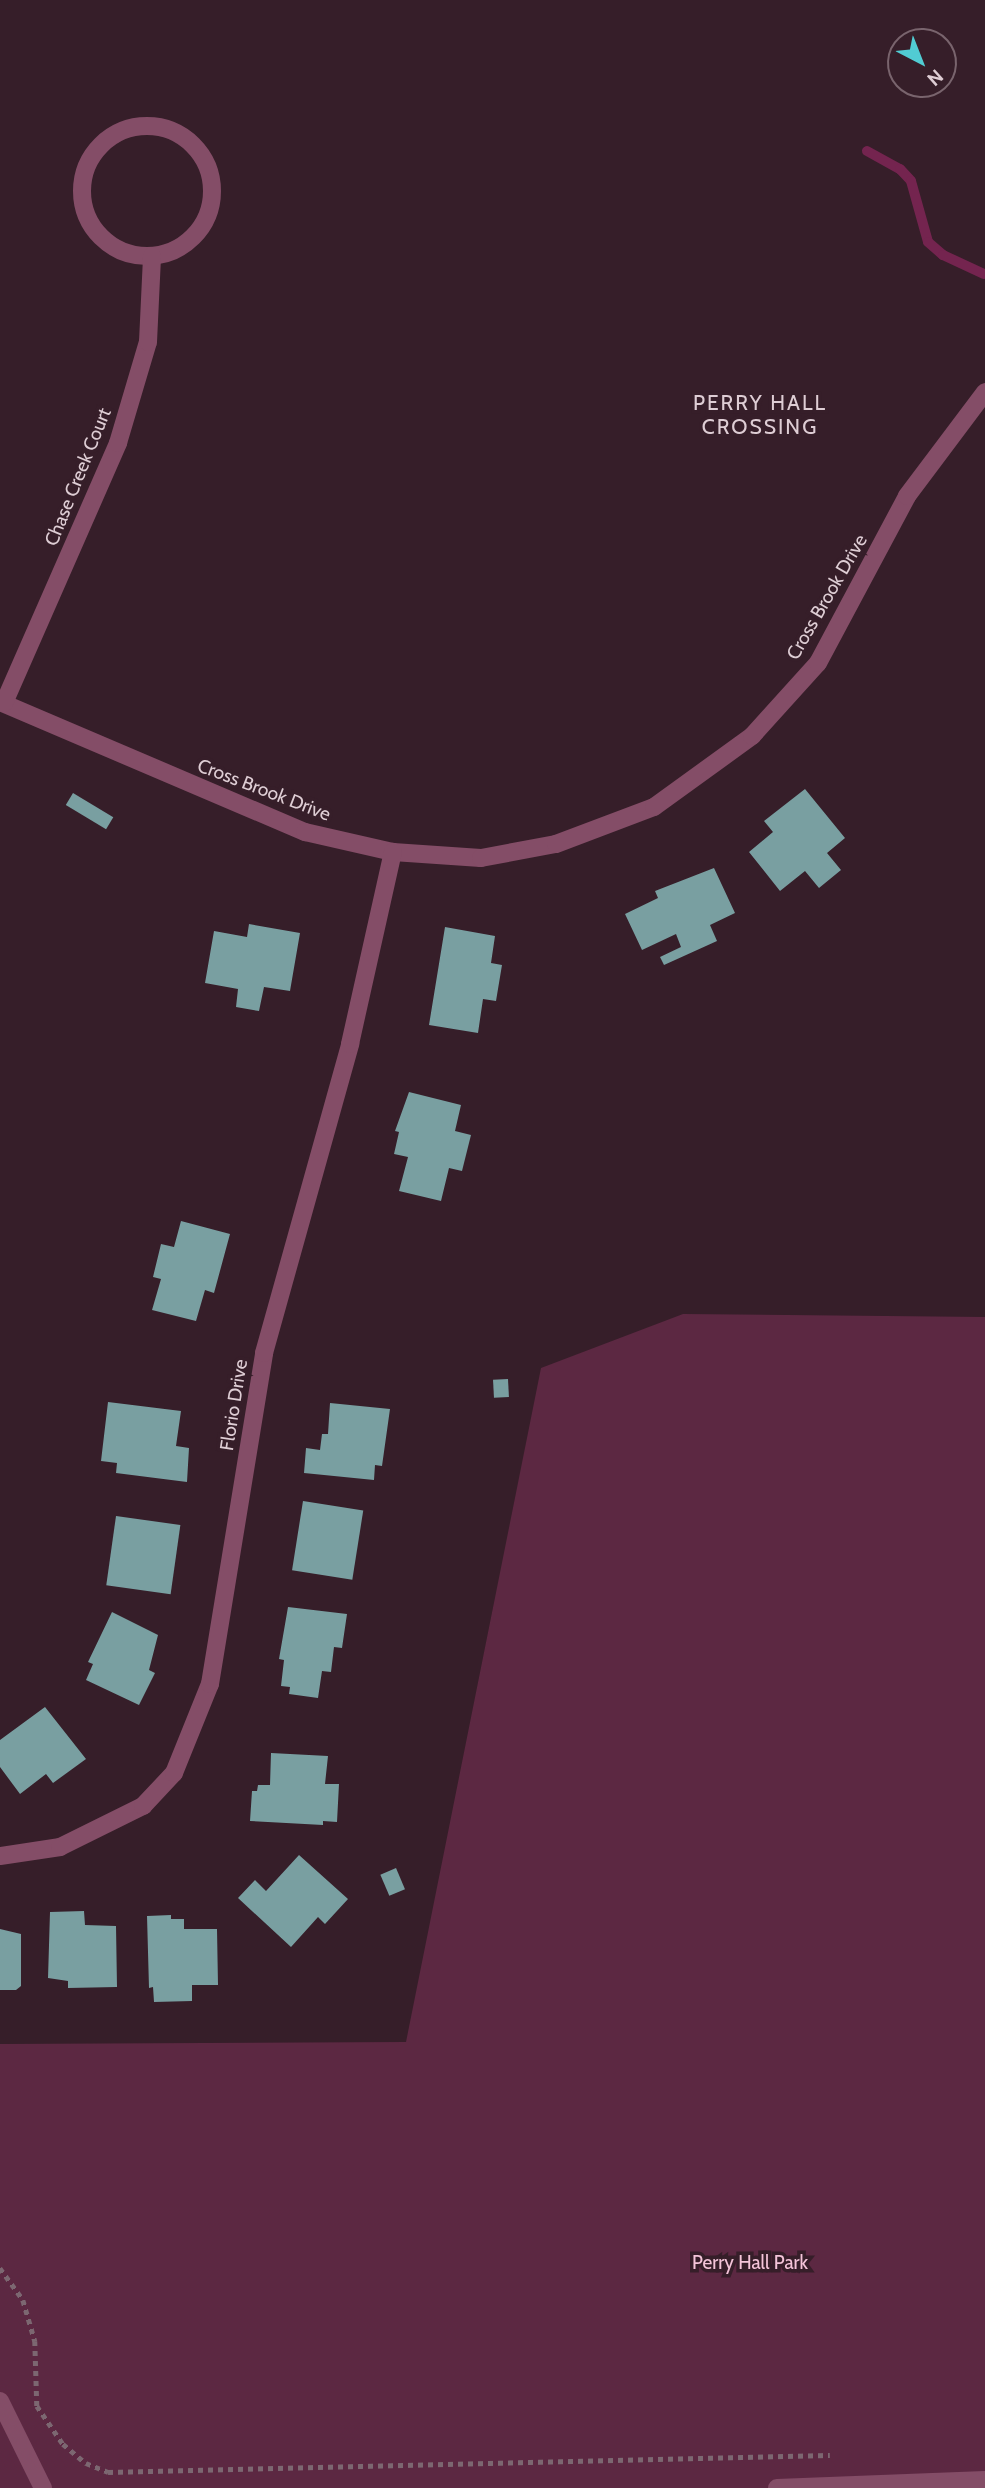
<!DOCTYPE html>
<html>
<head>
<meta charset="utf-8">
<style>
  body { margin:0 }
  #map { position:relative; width:985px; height:2488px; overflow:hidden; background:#361e29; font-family:Cabin,sans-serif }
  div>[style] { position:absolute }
  .green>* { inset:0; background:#5c2842 }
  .stream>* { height:10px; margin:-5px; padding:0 5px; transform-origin:5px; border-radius:5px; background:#74244f }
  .building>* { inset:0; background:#799fa1; transform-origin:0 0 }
  .path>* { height:4.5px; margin-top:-2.25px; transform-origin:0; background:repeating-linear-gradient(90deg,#7c6771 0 5px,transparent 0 10px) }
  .lane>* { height:18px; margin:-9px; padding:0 9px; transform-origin:9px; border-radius:9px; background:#844d67 }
  .street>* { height:18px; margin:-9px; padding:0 9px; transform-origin:9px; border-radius:9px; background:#844d67 }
  .street>.ring { margin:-9px; padding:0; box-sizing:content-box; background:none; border:18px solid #844d67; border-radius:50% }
  span { translate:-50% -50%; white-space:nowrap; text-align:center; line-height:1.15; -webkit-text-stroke:7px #361e29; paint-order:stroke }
  .street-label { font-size:19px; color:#decdd4 }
  .park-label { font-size:19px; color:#f4c4d9 }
  .neighbourhood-label { font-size:21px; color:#decdd4; letter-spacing:2px }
  .north { position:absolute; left:887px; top:28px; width:70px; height:70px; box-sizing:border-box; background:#361e29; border:2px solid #79646d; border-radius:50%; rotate:138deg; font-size:19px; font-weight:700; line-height:28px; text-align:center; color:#decdd4 }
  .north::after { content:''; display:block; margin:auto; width:24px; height:32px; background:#51ccd3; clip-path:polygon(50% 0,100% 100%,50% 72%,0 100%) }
</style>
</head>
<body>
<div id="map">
  <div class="green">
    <i style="clip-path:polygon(683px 1314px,985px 1317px,985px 2488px,0 2488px,0 2044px,406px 2042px,541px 1368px)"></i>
  </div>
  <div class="stream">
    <i style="left:867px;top:151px;width:38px;rotate:29deg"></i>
    <i style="left:900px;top:169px;width:16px;rotate:47deg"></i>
    <i style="left:911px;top:181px;width:63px;rotate:74.4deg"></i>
    <i style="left:928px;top:242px;width:20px;rotate:41deg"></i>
    <i style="left:943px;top:255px;width:45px;rotate:24.9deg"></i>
  </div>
  <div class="building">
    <i style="clip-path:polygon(805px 789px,845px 838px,827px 853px,841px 870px,819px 888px,805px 871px,780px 891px,749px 852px,773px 832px,764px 821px)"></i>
    <i style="left:73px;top:793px;width:47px;height:14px;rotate:31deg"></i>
    <i style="clip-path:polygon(714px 868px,735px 913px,710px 925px,717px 941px,664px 965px,660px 957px,681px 947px,676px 934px,642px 950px,625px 914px,658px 898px,655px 891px)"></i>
    <i style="clip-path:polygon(249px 924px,300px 933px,290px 991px,264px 987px,259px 1011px,236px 1007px,238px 989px,205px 983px,214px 931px,247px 937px)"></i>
    <i style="clip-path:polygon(445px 927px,495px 936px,491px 963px,502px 965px,496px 1001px,483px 999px,478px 1033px,429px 1025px)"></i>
    <i style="clip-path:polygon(409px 1092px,461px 1105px,455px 1131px,471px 1135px,462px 1171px,449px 1168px,441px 1201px,399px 1191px,408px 1157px,394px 1154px,399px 1132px,395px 1131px)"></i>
    <i style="clip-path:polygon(181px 1221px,230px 1234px,214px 1293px,205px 1290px,196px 1321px,152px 1310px,161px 1279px,153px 1277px,161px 1244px,174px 1247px)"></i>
    <i style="left:508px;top:1379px;width:18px;height:15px;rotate:87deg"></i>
    <i style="clip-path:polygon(108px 1402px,181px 1411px,176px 1446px,189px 1448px,187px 1482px,116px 1473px,117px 1463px,101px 1461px)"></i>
    <i style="clip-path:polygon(330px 1403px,390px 1409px,382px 1466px,375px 1465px,374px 1480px,304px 1473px,306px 1448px,320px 1450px,322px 1434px,328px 1434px)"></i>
    <i style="left:303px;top:1501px;width:61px;height:70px;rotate:9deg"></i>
    <i style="left:116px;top:1516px;width:65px;height:70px;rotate:8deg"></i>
    <i style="clip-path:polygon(288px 1607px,347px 1614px,342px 1648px,334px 1647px,331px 1672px,322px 1671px,318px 1698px,289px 1694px,290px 1687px,281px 1686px,284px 1660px,279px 1659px)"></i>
    <i style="clip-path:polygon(112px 1612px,158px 1635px,149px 1670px,155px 1673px,139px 1705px,86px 1680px,93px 1664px,88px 1662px)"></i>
    <i style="clip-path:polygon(45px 1707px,86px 1759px,53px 1783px,46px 1774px,20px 1794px,0 1767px,0 1740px)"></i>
    <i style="clip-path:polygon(271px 1753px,328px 1756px,325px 1784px,339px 1784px,337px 1822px,323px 1821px,323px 1825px,250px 1821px,252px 1791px,257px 1791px,258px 1785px,270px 1785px)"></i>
    <i style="clip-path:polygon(299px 1855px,348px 1899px,325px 1924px,318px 1917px,291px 1947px,238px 1898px,255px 1880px,266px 1891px)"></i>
    <i style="left:396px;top:1868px;width:23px;height:17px;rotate:67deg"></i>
    <i style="clip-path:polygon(84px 1911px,85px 1925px,116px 1926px,117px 1987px,68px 1988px,68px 1981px,48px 1978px,50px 1912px)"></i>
    <i style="clip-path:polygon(171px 1915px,171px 1919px,184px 1919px,184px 1929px,217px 1929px,218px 1985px,192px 1985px,192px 2001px,154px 2002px,153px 1987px,149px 1988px,147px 1916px)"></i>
    <i style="clip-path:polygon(0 1929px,21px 1934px,21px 1986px,16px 1990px,0 1990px)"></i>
  </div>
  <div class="path">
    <i style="left:0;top:2268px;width:39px;rotate:54deg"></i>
    <i style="left:23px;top:2300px;width:43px;rotate:73.7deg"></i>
    <i style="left:35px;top:2341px;width:65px;rotate:88.2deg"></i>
    <i style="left:37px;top:2406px;width:46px;rotate:55.6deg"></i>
    <i style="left:63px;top:2444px;width:30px;rotate:40deg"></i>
    <i style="left:86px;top:2463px;width:24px;rotate:22deg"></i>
    <i style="left:108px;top:2472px;width:722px;rotate:-1.35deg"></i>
  </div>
  <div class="lane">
    <i style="left:0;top:2401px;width:97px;rotate:63.7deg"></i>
    <i style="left:777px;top:2488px;width:208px;rotate:-2.2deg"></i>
  </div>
  <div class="street">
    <i class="ring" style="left:82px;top:126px;width:112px;height:112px"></i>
    <i style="left:0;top:702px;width:332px;rotate:23.1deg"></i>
    <i style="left:305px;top:832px;width:90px;rotate:12.8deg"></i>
    <i style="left:393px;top:852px;width:88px;rotate:3.9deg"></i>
    <i style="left:481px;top:858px;width:76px;rotate:-10.6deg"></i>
    <i style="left:556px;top:844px;width:105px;rotate:-20.7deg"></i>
    <i style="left:654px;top:807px;width:121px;rotate:-35.9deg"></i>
    <i style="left:752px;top:736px;width:98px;rotate:-47.9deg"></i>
    <i style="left:818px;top:663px;width:189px;rotate:-61.9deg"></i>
    <i style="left:907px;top:496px;width:130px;rotate:-53.1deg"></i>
    <i style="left:4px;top:703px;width:284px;rotate:-66.3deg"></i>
    <i style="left:118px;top:443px;width:105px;rotate:-73.5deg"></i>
    <i style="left:148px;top:342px;width:86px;rotate:-87.3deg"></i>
    <i style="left:0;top:1856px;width:61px;rotate:-8.5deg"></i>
    <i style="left:60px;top:1847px;width:93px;rotate:-26.3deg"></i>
    <i style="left:143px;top:1806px;width:45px;rotate:-46.8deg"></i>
    <i style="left:174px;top:1773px;width:96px;rotate:-68deg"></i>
    <i style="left:210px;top:1684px;width:335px;rotate:-80.7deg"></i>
    <i style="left:264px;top:1353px;width:321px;rotate:-74.4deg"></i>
    <i style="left:350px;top:1044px;width:197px;rotate:-77.4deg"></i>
  </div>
  <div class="street-label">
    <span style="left:78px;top:477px;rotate:-68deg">Chase Creek Court</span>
    <span style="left:827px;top:597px;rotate:-60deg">Cross Brook Drive</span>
    <span style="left:264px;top:790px;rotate:21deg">Cross Brook Drive</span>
    <span style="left:234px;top:1405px;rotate:-81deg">Florio Drive</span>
  </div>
  <div class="park-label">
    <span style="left:750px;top:2263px">Perry Hall Park</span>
  </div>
  <div class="neighbourhood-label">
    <span style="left:760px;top:415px">PERRY HALL<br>CROSSING</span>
  </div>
  <div class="north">N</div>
</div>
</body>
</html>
